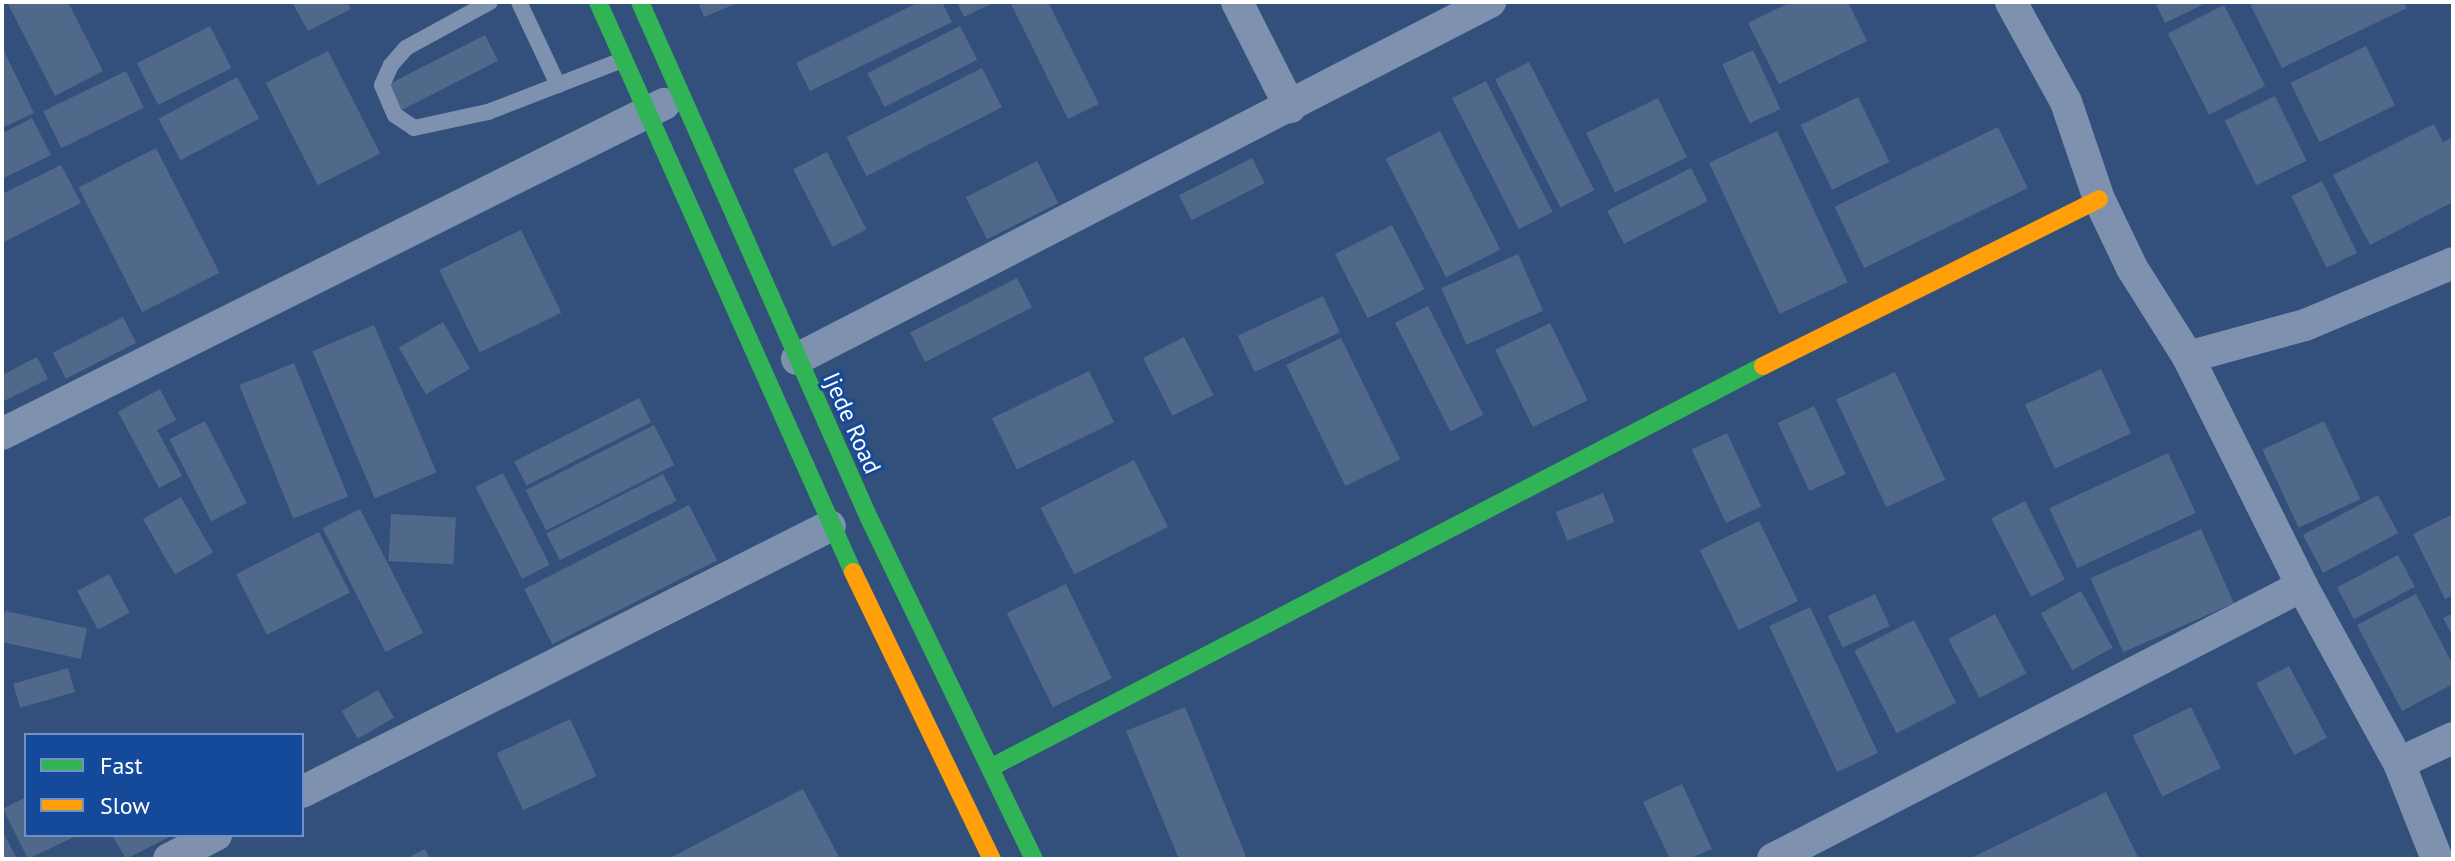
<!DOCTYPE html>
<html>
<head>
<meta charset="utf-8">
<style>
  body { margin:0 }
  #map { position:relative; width:2455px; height:861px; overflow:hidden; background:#33507c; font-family:"PT Sans",sans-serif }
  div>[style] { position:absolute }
  .building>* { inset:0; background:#50688a; transform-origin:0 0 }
  .lane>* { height:16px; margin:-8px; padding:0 8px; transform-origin:8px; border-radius:8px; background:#7e91ae }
  .street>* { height:32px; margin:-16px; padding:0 16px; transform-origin:16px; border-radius:16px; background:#7e91ae }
  .fast>* { height:18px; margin:-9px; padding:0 9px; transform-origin:9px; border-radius:9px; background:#30b455 }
  .slow>* { height:18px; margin:-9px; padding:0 9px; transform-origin:9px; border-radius:9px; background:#ff9f0a }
  span { translate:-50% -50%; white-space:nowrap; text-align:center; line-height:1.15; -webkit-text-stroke:6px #154a9a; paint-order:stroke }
  .street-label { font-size:24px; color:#fff }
  .frame { position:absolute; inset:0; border:4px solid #fff; pointer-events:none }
  .legend { position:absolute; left:24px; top:733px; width:280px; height:104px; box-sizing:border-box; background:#154a9a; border:2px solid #7392c2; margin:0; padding:10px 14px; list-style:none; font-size:24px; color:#fff }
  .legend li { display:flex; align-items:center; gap:16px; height:40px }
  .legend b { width:40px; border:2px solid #7392c2 }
</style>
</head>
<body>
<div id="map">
  <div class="building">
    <i style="clip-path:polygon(7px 2px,68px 2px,103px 71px,55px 96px)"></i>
    <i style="clip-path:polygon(292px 2px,347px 2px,351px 9px,308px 31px)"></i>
    <i style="clip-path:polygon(698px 2px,740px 2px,704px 17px)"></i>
    <i style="clip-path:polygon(919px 2px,942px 2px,952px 22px,810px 91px,796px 63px)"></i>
    <i style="clip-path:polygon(957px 2px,995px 2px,964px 17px)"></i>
    <i style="clip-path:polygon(1010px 2px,1048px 2px,1099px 104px,1068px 119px)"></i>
    <i style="clip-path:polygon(1791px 2px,1848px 2px,1867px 41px,1779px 84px,1748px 23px)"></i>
    <i style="clip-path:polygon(2155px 2px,2208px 2px,2165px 23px)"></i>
    <i style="clip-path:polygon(2249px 2px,2404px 2px,2407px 8px,2282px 68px)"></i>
    <i style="left:2224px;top:5px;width:91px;height:63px;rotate:63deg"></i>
    <i style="left:210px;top:26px;width:47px;height:82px;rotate:63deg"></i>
    <i style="left:960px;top:26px;width:38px;height:104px;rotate:63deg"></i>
    <i style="left:485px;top:35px;width:29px;height:111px;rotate:63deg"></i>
    <i style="left:2366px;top:46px;width:66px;height:84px;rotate:64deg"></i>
    <i style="clip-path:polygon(2px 47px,34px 113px,4px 127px,2px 123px)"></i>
    <i style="left:1753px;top:50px;width:65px;height:34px;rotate:65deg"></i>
    <i style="left:328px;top:51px;width:115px;height:70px;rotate:63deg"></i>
    <i style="left:1529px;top:62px;width:144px;height:38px;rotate:63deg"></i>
    <i style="left:982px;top:68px;width:44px;height:152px;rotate:63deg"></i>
    <i style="left:126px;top:71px;width:41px;height:92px;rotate:64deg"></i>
    <i style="left:237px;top:77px;width:47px;height:89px;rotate:62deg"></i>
    <i style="left:1486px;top:81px;width:147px;height:38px;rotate:63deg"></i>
    <i style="left:2275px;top:96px;width:72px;height:56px;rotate:64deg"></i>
    <i style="left:1858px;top:97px;width:72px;height:64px;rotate:64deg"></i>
    <i style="left:1658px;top:98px;width:66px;height:80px;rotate:64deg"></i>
    <i style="clip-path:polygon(32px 118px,51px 155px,2px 179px,2px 127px,5px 132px)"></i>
    <i style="clip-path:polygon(2434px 124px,2443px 142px,2453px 137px,2453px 202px,2370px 245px,2333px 175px)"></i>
    <i style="left:1998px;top:127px;width:68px;height:182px;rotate:64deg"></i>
    <i style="left:1440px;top:131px;width:133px;height:61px;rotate:63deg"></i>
    <i style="left:1777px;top:131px;width:167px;height:75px;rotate:65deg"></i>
    <i style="left:156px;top:148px;width:140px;height:87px;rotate:63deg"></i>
    <i style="left:827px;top:152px;width:87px;height:38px;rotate:63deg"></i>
    <i style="left:1252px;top:158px;width:28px;height:82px;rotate:63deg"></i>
    <i style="left:1037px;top:161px;width:47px;height:80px;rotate:63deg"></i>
    <i style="clip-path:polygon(61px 165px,81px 203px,2px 243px,2px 194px)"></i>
    <i style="left:1691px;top:168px;width:37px;height:94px;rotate:63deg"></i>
    <i style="left:2322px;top:181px;width:80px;height:34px;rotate:64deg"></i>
    <i style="left:1392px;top:225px;width:72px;height:64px;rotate:63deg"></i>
    <i style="left:521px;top:230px;width:92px;height:91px;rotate:64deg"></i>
    <i style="left:1518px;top:254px;width:62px;height:84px;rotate:66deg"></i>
    <i style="left:1017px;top:278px;width:33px;height:120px;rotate:63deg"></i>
    <i style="left:1323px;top:296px;width:40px;height:94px;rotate:65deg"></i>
    <i style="left:1428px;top:306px;width:122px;height:37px;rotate:63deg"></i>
    <i style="left:123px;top:317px;width:29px;height:79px;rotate:63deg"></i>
    <i style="left:443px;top:322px;width:54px;height:51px;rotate:60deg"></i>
    <i style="left:1550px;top:323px;width:86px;height:61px;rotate:64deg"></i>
    <i style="left:374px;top:325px;width:160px;height:67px;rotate:67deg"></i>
    <i style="left:1184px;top:337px;width:65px;height:46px;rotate:63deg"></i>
    <i style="left:1341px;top:338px;width:135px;height:61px;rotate:64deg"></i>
    <i style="clip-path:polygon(37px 357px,48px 379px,2px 402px,2px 375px)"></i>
    <i style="left:294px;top:363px;width:144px;height:59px;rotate:68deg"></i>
    <i style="left:2101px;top:369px;width:71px;height:84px;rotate:65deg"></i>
    <i style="left:1089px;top:371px;width:57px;height:108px;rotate:64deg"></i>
    <i style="left:1895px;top:372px;width:119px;height:65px;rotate:65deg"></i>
    <i style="clip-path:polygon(160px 389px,176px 420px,157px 430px,182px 476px,159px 488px,118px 412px)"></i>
    <i style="left:639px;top:398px;width:27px;height:140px;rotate:63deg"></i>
    <i style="left:1814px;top:406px;width:75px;height:40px;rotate:65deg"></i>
    <i style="left:205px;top:421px;width:92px;height:40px;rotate:63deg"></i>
    <i style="left:2324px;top:421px;width:86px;height:68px;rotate:65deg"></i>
    <i style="left:654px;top:425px;width:45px;height:144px;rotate:63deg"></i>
    <i style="left:1727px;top:433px;width:81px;height:39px;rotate:65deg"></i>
    <i style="left:2168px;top:453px;width:66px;height:131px;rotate:65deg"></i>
    <i style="left:1134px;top:460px;width:75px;height:105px;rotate:63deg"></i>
    <i style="left:503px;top:473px;width:103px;height:31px;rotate:63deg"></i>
    <i style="left:663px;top:474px;width:30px;height:131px;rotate:63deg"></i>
    <i style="left:1603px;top:493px;width:31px;height:51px;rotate:68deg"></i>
    <i style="left:2378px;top:495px;width:43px;height:85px;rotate:62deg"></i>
    <i style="left:181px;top:497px;width:64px;height:44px;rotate:60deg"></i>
    <i style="left:2025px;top:501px;width:88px;height:38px;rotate:63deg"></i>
    <i style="left:689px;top:505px;width:62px;height:185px;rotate:63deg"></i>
    <i style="left:360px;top:509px;width:139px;height:42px;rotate:63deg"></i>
    <i style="left:391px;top:514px;width:65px;height:47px;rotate:3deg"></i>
    <i style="clip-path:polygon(2453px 514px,2453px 595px,2445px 599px,2413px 534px)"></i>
    <i style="left:1759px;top:521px;width:89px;height:66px;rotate:64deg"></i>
    <i style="left:2201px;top:529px;width:81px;height:121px;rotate:66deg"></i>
    <i style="left:319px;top:532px;width:68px;height:93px;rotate:63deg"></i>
    <i style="left:2398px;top:555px;width:36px;height:69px;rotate:62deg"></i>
    <i style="left:109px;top:574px;width:44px;height:36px;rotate:62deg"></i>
    <i style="left:1066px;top:584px;width:105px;height:66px;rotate:64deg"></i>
    <i style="left:2081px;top:591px;width:65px;height:46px;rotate:61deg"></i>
    <i style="left:1875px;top:594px;width:35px;height:52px;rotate:65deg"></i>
    <i style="clip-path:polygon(2416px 594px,2453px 665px,2453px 684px,2402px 711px,2357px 625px)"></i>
    <i style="left:1810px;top:607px;width:161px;height:45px;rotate:65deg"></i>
    <i style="left:5px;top:611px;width:84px;height:31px;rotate:12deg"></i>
    <i style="clip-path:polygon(2453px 613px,2453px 637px,2443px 618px)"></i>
    <i style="left:1995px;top:614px;width:67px;height:53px;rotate:62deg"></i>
    <i style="left:1914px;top:620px;width:93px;height:67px;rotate:63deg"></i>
    <i style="left:2289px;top:666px;width:81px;height:37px;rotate:62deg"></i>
    <i style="left:68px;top:668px;width:25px;height:57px;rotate:74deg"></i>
    <i style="left:378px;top:690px;width:32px;height:42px;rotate:60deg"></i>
    <i style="clip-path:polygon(1185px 707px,1247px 859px,1179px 859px,1126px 731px)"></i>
    <i style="left:2191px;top:707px;width:68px;height:65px;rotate:64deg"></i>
    <i style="left:570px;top:719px;width:63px;height:81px;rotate:65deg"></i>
    <i style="clip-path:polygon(1682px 784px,1712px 849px,1689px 859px,1670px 859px,1643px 802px)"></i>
    <i style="clip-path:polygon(803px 789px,840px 859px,668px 859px)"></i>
    <i style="clip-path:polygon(2106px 792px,2139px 859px,1969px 859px)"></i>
    <i style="clip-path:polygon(26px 797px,26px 835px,78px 835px,28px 859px,3px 809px)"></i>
    <i style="clip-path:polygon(2px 830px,17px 859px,2px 859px)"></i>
    <i style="clip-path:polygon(112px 835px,173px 835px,126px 859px)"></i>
    <i style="clip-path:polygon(425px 849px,430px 859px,405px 859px)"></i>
  </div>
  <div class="lane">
    <i style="left:490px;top:2px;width:96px;rotate:151.3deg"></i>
    <i style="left:406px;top:48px;width:23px;rotate:131deg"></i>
    <i style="left:391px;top:65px;width:22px;rotate:114deg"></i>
    <i style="left:382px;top:85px;width:33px;rotate:67deg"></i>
    <i style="left:395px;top:115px;width:23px;rotate:34deg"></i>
    <i style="left:414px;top:128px;width:76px;rotate:-12.2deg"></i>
    <i style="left:488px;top:112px;width:144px;rotate:-21.2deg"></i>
    <i style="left:519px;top:2px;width:92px;rotate:64.8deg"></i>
  </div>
  <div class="street">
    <i style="left:1237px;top:2px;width:118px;rotate:63.2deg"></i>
    <i style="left:2011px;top:2px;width:114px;rotate:61.2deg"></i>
    <i style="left:2066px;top:102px;width:102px;rotate:71.2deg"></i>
    <i style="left:2099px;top:199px;width:76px;rotate:64.4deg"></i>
    <i style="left:2132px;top:268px;width:105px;rotate:57.8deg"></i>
    <i style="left:2188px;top:357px;width:256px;rotate:63.5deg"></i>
    <i style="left:2302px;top:586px;width:202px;rotate:61.3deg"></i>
    <i style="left:2399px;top:763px;width:103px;rotate:68.4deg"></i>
    <i style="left:2188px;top:357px;width:121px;rotate:-15.3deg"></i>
    <i style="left:2305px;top:325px;width:160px;rotate:-22.7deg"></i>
    <i style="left:797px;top:359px;width:780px;rotate:-27.26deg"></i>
    <i style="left:2px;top:434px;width:740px;rotate:-26.5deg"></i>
    <i style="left:2399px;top:763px;width:60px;rotate:-24.8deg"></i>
    <i style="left:302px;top:792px;width:591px;rotate:-26.74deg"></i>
    <i style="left:169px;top:859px;width:53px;rotate:-27.1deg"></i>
    <i style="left:1773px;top:859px;width:595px;rotate:-27.3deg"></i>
  </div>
  <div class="fast">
    <i style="left:598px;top:2px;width:624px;rotate:65.9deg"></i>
    <i style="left:640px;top:2px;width:565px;rotate:66.07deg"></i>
    <i style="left:869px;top:518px;width:379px;rotate:64.2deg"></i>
    <i style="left:990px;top:768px;width:871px;rotate:-27.48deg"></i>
  </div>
  <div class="slow">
    <i style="left:1763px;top:366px;width:375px;rotate:-26.4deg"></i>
    <i style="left:853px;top:572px;width:319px;rotate:64.2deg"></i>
  </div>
  <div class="street-label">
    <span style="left:852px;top:423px;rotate:66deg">Ijede Road</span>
  </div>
  <div class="frame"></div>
  <ul class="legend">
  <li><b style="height:10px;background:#30b455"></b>Fast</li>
  <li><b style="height:10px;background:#ff9f0a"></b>Slow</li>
  </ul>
</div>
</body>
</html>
